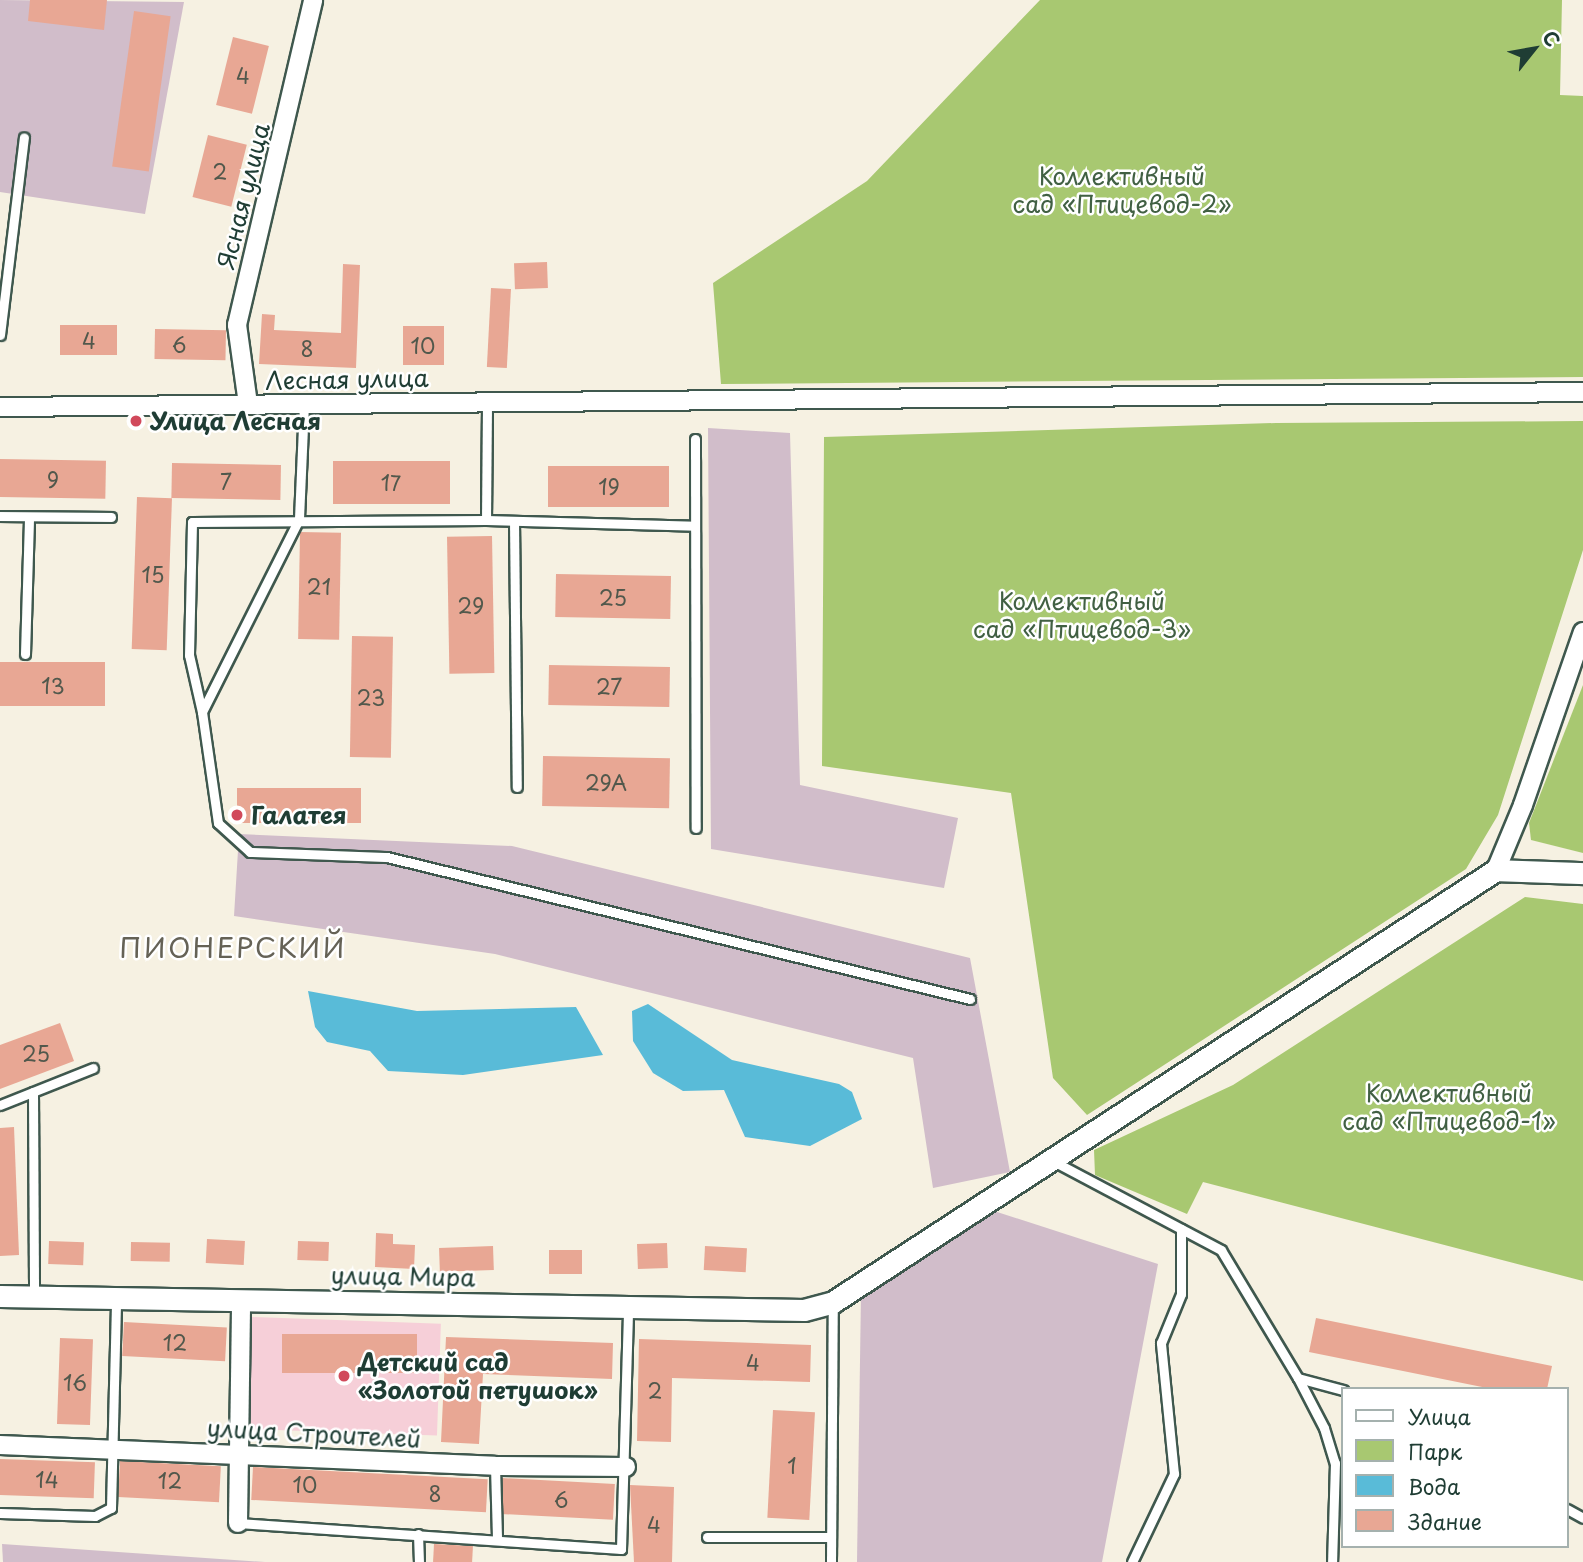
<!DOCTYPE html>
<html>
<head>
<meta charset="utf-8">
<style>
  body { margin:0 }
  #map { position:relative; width:1583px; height:1562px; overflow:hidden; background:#f6f1e2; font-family:"Playpen Sans",sans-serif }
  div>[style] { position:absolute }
  .built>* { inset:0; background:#f6cfd8; transform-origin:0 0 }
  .industrial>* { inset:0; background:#d1bdca }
  .green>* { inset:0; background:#a8c871 }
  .water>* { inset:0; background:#59bbd8 }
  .building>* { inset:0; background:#e8a794; transform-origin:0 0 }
  .roads { filter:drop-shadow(2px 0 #3f584e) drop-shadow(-2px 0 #3f584e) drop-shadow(0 2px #3f584e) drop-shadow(0 -2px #3f584e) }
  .service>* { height:9px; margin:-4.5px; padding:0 4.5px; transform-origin:4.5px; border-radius:4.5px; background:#fff }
  .minor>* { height:18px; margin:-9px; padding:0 9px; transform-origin:9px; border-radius:9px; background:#fff }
  .tertiary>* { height:21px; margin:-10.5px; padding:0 10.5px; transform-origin:10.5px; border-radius:10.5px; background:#fff }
  .dots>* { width:19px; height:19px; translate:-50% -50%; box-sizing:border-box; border:4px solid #fff; border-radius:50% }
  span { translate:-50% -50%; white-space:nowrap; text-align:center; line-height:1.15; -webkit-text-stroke:5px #fff; paint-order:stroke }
  .number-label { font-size:21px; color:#51584c }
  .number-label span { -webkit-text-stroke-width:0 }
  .park-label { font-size:24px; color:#416043 }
  .street-label { font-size:24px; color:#1f3d34 }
  .poi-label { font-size:24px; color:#1f3d34; font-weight:700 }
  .left { translate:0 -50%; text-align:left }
  .quarter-label { font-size:28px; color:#656256; letter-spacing:2px }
  .legend { position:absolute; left:1341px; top:1387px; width:228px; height:161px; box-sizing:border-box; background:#fff; border:2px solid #a5b1ae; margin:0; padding:9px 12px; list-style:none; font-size:21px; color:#1f3d34 }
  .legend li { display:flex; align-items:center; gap:14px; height:35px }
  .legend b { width:35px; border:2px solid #a5b1ae }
  .north { position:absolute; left:1499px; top:14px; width:70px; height:70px; -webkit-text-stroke:5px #fff; paint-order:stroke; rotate:59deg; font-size:19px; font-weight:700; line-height:28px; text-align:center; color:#1f3d34 }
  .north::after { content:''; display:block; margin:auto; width:24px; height:32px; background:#1f3d34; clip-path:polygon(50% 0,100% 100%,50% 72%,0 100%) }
</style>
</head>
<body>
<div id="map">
  <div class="built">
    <i style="left:251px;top:1317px;width:190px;height:112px;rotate:2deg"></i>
  </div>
  <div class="industrial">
    <i style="clip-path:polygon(0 0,184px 2px,145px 214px,0 192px)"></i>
    <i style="clip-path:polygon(708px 428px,790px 433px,800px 785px,958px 818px,944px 888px,711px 849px)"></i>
    <i style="clip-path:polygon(239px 834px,512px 846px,970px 958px,1010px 1172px,933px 1188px,913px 1058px,495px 954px,234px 916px)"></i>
    <i style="clip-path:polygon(994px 1211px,1158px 1264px,1102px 1562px,857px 1562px,861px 1294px)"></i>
    <i style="clip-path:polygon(2px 1544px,265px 1562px,3px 1562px)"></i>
  </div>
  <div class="green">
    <i style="clip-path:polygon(1040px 0,1562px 0,1560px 95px,1583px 96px,1583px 377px,721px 384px,713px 283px,867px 181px)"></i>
    <i style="clip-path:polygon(1583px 421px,1583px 550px,1498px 815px,1466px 869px,1087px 1115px,1053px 1078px,1011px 793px,822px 766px,824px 437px,1276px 423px)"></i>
    <i style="clip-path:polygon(1583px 685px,1583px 853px,1531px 840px,1529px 823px)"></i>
    <i style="clip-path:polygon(1525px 897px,1583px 904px,1583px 1281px,1203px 1182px,1187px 1214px,1095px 1175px,1094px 1150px,1233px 1085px)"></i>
  </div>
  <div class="water">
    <i style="clip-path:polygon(308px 991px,417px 1011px,576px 1007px,603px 1055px,463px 1075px,388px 1071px,370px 1051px,327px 1042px,315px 1027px)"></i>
    <i style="clip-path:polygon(648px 1004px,732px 1060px,839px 1084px,852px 1092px,862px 1119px,810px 1146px,745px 1137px,724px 1090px,683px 1091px,653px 1073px,633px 1041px,632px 1011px)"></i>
  </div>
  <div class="building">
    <i style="clip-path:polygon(30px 0,107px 0,104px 30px,28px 21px)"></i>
    <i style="left:134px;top:11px;width:37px;height:157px;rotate:8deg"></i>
    <i style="left:233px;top:37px;width:37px;height:70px;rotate:14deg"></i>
    <i style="left:208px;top:135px;width:40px;height:64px;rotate:14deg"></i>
    <i style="left:547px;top:262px;width:26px;height:33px;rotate:88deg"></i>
    <i style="clip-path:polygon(343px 264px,360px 265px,356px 368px,259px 364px,262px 314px,275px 315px,274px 330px,341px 333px)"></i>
    <i style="left:491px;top:288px;width:20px;height:79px;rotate:3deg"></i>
    <i style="left:60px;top:325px;width:57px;height:30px"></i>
    <i style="left:403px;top:326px;width:41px;height:39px"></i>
    <i style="left:155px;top:329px;width:71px;height:30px;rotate:1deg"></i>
    <i style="left:0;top:459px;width:106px;height:38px;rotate:1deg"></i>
    <i style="left:333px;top:461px;width:117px;height:43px"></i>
    <i style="left:172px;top:463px;width:109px;height:35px;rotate:1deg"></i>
    <i style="left:548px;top:466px;width:121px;height:41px"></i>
    <i style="left:137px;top:497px;width:35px;height:152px;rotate:2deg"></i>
    <i style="left:300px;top:532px;width:41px;height:107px;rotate:1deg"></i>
    <i style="left:492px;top:536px;width:137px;height:45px;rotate:89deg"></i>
    <i style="left:556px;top:574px;width:115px;height:43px;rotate:1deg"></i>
    <i style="left:352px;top:636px;width:41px;height:121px;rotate:1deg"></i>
    <i style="left:105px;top:662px;width:44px;height:105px;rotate:90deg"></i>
    <i style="left:549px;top:665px;width:121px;height:40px;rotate:1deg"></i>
    <i style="left:543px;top:756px;width:127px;height:50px;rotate:1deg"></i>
    <i style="left:237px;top:788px;width:124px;height:35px"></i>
    <i style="clip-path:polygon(60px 1023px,74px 1061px,0 1089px,0 1045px)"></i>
    <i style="clip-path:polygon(14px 1127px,19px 1255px,0 1256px,0 1128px)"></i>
    <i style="clip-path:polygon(376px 1233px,393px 1234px,393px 1244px,415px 1245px,414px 1269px,375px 1267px)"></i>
    <i style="left:207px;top:1239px;width:38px;height:24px;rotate:3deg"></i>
    <i style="left:49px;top:1241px;width:35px;height:23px;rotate:2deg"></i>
    <i style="left:298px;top:1241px;width:31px;height:19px;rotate:2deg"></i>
    <i style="left:131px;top:1242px;width:39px;height:19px;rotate:1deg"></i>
    <i style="left:667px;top:1243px;width:25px;height:30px;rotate:88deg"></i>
    <i style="left:493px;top:1246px;width:24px;height:54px;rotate:88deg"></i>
    <i style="left:705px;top:1246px;width:42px;height:24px;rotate:3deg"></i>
    <i style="left:549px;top:1250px;width:33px;height:24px"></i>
    <i style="clip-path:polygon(1316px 1318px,1552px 1366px,1547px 1389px,1492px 1389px,1309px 1352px)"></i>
    <i style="left:124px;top:1322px;width:103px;height:34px;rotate:3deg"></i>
    <i style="left:282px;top:1334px;width:135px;height:39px"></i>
    <i style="clip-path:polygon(446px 1337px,613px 1343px,612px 1379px,483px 1374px,479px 1444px,441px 1442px)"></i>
    <i style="left:60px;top:1338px;width:33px;height:86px;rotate:2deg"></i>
    <i style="clip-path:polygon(639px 1339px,811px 1345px,810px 1382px,672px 1378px,671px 1442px,637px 1441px)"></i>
    <i style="left:773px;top:1410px;width:42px;height:108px;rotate:3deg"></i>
    <i style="left:0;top:1459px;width:95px;height:36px;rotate:2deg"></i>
    <i style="left:120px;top:1461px;width:101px;height:36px;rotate:3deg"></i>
    <i style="left:253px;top:1467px;width:235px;height:33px;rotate:3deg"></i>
    <i style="left:502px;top:1478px;width:113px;height:36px;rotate:3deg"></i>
    <i style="clip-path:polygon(630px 1485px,674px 1487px,672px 1562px,634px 1562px)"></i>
    <i style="left:434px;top:1544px;width:39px;height:18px;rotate:3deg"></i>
  </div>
  <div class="roads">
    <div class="service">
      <i style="left:0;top:335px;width:199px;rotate:-83.1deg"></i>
      <i style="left:304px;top:404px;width:115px;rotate:92.5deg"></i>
      <i style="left:299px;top:519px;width:216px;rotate:116.7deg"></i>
      <i style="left:202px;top:712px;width:112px;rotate:81.8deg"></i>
      <i style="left:218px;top:823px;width:43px;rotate:42.2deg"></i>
      <i style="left:250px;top:852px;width:137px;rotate:2.1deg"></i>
      <i style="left:387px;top:857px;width:600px;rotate:13.69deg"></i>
      <i style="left:695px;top:439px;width:389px;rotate:89.9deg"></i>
      <i style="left:0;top:516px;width:111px;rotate:0.5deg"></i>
      <i style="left:486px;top:520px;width:118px;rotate:-89.5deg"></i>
      <i style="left:514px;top:521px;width:266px;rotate:89.4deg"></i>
      <i style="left:25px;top:654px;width:137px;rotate:-88.3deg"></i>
      <i style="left:202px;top:712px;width:58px;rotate:-102.8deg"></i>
      <i style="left:189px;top:655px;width:133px;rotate:-88.7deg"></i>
      <i style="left:192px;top:522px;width:294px;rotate:-0.4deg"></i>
      <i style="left:486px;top:520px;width:209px;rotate:1.6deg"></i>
      <i style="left:33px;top:1092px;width:204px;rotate:89.7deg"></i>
      <i style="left:0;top:1105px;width:100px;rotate:-21.7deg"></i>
      <i style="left:1053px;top:1161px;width:190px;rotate:27.9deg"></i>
      <i style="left:1221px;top:1250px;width:149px;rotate:59deg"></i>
      <i style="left:1298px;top:1378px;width:47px;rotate:14.9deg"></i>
      <i style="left:1298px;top:1378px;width:56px;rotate:62.5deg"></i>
      <i style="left:1324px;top:1428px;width:37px;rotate:73deg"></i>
      <i style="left:1335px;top:1463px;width:99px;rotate:91.7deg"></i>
      <i style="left:495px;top:1466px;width:73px;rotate:88.4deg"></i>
      <i style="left:1567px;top:1509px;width:18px;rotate:29deg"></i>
      <i style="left:0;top:1513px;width:95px;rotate:1.8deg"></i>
      <i style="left:95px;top:1516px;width:18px;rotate:-27deg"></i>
      <i style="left:111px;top:1508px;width:208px;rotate:-88.6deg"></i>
      <i style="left:238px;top:1523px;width:384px;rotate:3.9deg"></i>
      <i style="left:621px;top:1549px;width:241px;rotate:-88.3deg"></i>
      <i style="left:418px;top:1534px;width:28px;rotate:88deg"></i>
      <i style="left:707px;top:1537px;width:124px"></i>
      <i style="left:831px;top:1562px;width:258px;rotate:-89.6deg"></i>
      <i style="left:1132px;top:1562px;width:98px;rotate:-64.5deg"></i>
      <i style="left:1174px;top:1474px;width:132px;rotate:-95.7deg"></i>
      <i style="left:1161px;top:1343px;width:53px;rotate:-67.8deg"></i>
      <i style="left:1181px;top:1294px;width:65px;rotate:-90deg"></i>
    </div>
    <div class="minor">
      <i style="left:248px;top:404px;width:80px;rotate:-97.9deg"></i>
      <i style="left:237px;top:325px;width:334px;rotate:-76.8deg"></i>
      <i style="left:0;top:407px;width:1583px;rotate:-0.54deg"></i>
      <i style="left:1496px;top:870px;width:70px;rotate:-67.4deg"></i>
      <i style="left:1523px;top:805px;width:183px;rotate:-70.9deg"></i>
      <i style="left:0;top:1445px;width:495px;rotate:2.4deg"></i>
      <i style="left:495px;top:1466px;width:131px;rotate:0.4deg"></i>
      <i style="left:238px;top:1523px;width:223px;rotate:-89.2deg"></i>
    </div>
    <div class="tertiary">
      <i style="left:0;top:1296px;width:804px;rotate:1deg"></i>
      <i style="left:804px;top:1310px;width:30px;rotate:-15deg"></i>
      <i style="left:833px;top:1302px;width:791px;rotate:-33.09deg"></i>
      <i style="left:1496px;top:870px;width:87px;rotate:2deg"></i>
    </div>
  </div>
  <div class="dots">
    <i style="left:136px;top:421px;background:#d1495b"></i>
    <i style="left:237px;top:815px;background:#d1495b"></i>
    <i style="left:344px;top:1376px;background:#d1495b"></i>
  </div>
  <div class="number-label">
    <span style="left:243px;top:75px">4</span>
    <span style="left:220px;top:171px">2</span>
    <span style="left:89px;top:340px">4</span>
    <span style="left:179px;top:344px">6</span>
    <span style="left:423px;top:345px">10</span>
    <span style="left:307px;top:348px">8</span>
    <span style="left:53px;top:479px">9</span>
    <span style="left:226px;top:481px">7</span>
    <span style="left:391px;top:482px">17</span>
    <span style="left:609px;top:486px">19</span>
    <span style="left:153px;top:574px">15</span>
    <span style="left:319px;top:586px">21</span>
    <span style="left:613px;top:597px">25</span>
    <span style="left:471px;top:605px">29</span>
    <span style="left:53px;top:685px">13</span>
    <span style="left:609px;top:686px">27</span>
    <span style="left:371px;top:697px">23</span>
    <span style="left:606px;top:782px">29А</span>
    <span style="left:36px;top:1053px">25</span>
    <span style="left:175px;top:1342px">12</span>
    <span style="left:753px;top:1362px">4</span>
    <span style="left:75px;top:1382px">16</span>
    <span style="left:655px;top:1390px">2</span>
    <span style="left:792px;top:1465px">1</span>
    <span style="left:47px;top:1479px">14</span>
    <span style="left:170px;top:1480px">12</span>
    <span style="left:305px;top:1484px">10</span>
    <span style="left:435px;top:1493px">8</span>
    <span style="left:561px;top:1499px">6</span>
    <span style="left:654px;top:1524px">4</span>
  </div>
  <div class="park-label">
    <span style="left:1122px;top:190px">Коллективный<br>сад «Птицевод-2»</span>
    <span style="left:1082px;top:615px">Коллективный<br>сад «Птицевод-3»</span>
    <span style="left:1449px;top:1107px">Коллективный<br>сад «Птицевод-1»</span>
  </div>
  <div class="street-label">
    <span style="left:243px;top:196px;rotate:-76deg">Ясная улица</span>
    <span style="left:347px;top:379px;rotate:-1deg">Лесная улица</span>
    <span style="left:403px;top:1276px;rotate:1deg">улица Мира</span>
    <span style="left:314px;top:1433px;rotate:3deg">улица Строителей</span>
  </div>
  <div class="poi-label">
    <span class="left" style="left:150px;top:421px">Улица Лесная</span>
    <span class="left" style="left:251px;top:815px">Галатея</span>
    <span class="left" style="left:358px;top:1376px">Детский сад<br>«Золотой петушок»</span>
  </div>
  <div class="quarter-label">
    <span style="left:233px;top:947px">ПИОНЕРСКИЙ</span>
  </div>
  <ul class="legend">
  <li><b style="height:9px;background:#fff"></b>Улица</li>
  <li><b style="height:19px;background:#a8c871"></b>Парк</li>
  <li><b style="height:19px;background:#59bbd8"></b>Вода</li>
  <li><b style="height:19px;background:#e8a794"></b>Здание</li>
  </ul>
  <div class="north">С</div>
</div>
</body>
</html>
